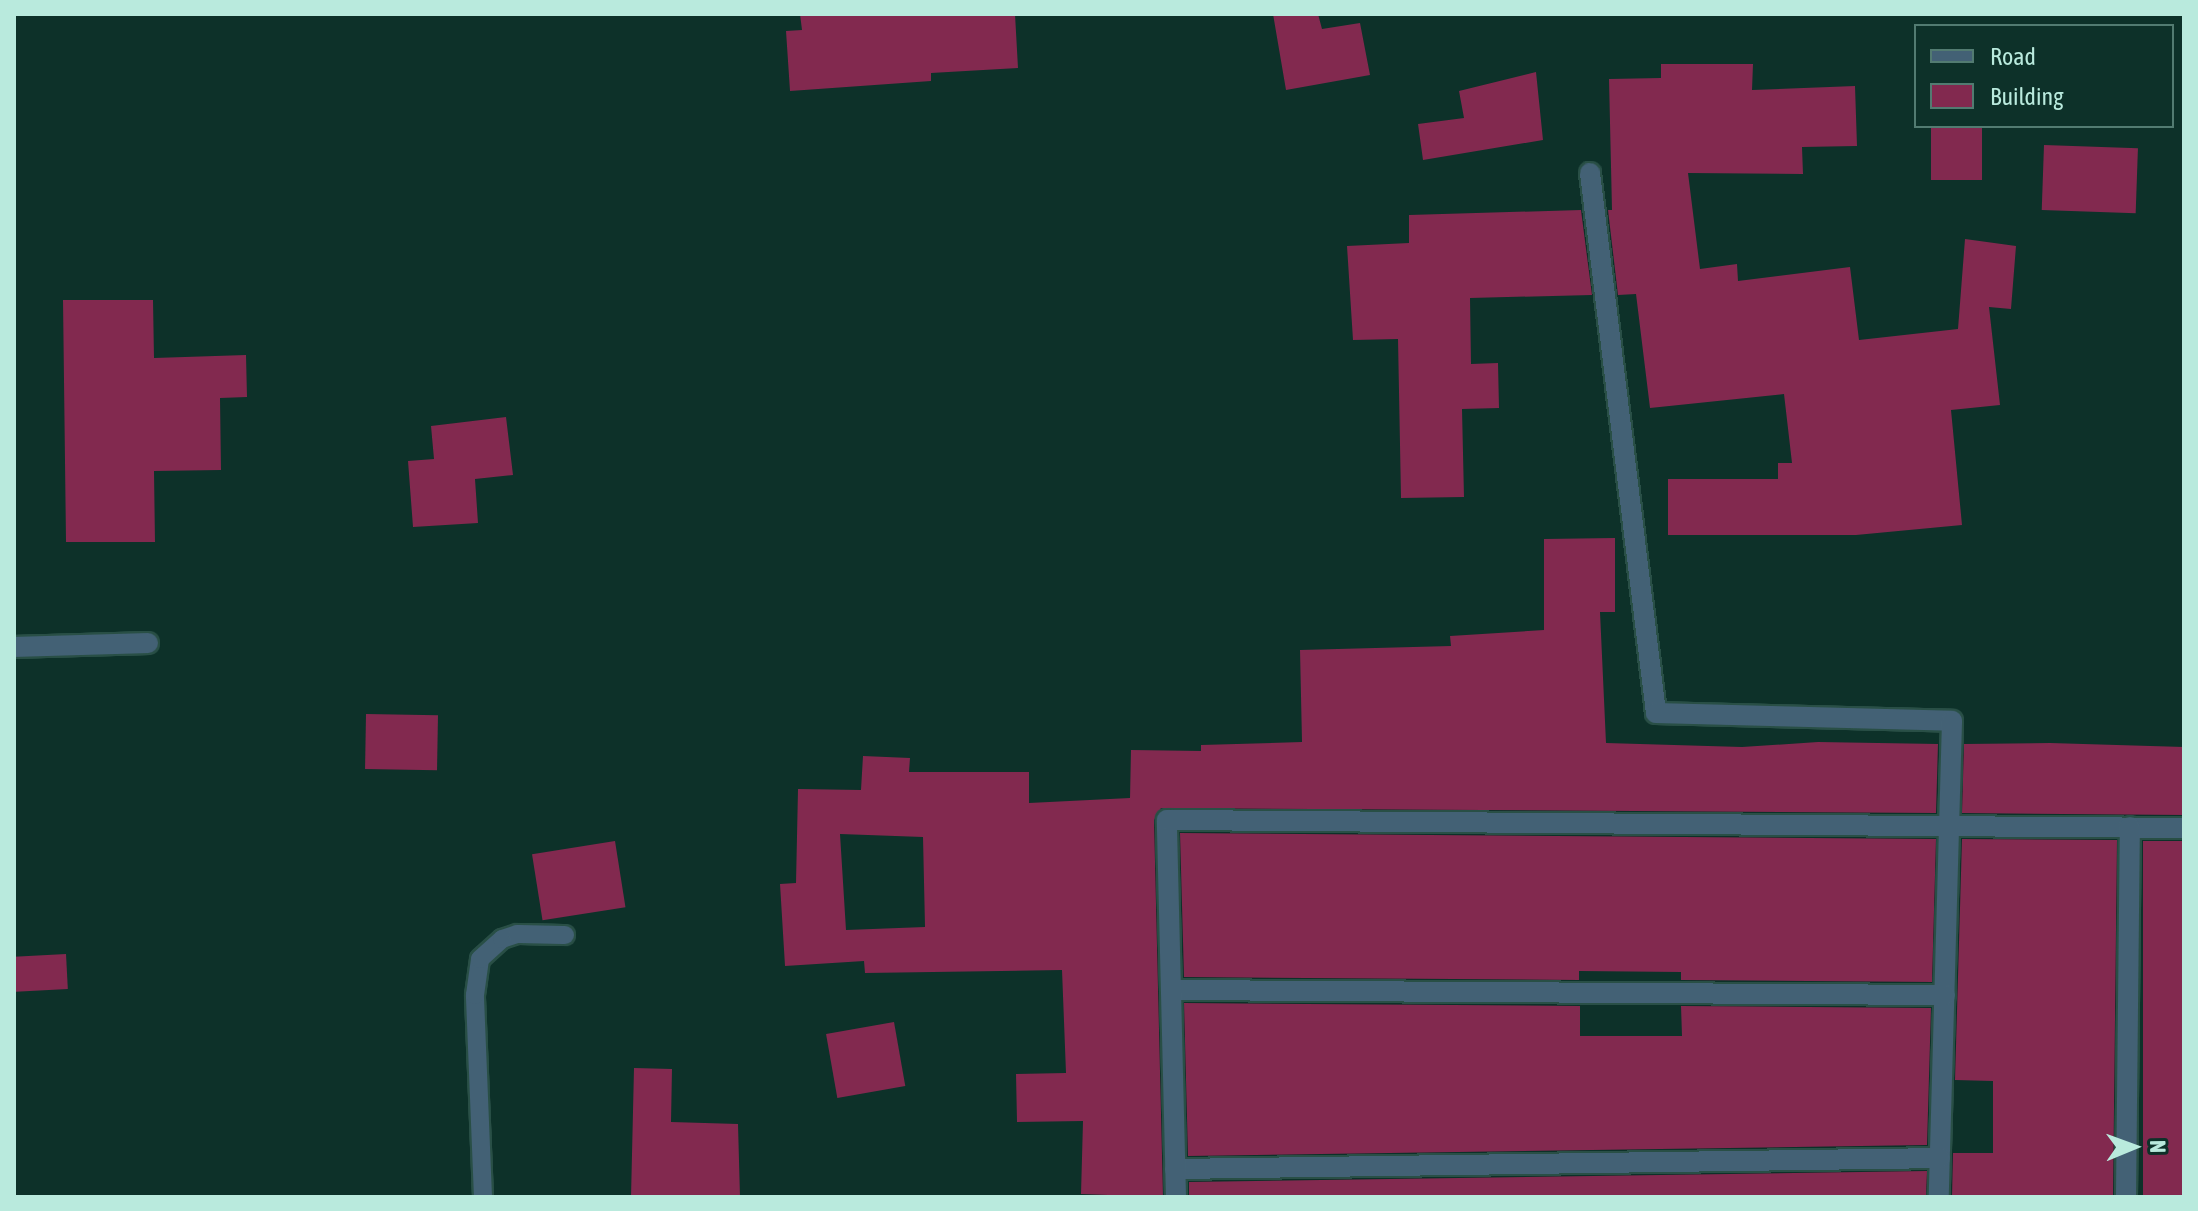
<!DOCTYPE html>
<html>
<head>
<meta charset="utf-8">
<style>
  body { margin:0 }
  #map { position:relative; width:2198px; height:1211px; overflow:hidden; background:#0d3129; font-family:"Asap Condensed",sans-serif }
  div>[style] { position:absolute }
  .building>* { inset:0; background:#82294f; transform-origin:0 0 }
  .roads { filter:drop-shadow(2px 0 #294f46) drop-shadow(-2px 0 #294f46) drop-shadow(0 2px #294f46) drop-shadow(0 -2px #294f46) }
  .service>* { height:18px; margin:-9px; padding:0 9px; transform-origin:9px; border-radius:9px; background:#436175 }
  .minor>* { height:20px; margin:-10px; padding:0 10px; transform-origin:10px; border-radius:10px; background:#436175 }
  span { translate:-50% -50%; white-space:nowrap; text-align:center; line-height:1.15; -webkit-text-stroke:6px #0d3129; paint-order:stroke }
  .frame { position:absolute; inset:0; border:16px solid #b9eadd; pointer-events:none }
  .legend { position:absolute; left:1914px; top:24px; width:260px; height:104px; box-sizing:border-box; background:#0d3129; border:2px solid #527b71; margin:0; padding:10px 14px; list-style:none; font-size:24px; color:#b9eadd }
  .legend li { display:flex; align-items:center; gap:16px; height:40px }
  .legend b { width:40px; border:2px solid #527b71 }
  .north { position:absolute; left:2094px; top:1107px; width:80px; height:80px; -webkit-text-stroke:6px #0d3129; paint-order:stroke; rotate:89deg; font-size:22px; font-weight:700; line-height:32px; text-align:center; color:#b9eadd }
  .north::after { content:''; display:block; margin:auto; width:28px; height:36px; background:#b9eadd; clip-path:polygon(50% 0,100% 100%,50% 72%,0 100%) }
</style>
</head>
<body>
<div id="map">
  <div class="building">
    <i style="clip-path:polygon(800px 14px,1015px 14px,1018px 68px,931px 73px,931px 81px,790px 91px,786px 31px,802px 30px)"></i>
    <i style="clip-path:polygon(1273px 14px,1318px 14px,1322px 29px,1360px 23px,1370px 75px,1286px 90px)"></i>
    <i style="clip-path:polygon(1661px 64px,1753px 64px,1752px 90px,1855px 86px,1857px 146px,1802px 147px,1803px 174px,1688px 173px,1700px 269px,1737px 264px,1738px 281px,1850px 267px,1859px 340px,1958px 329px,1965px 239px,2016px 246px,2011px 309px,1989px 307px,2000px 405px,1951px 410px,1962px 525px,1856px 535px,1668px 535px,1668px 479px,1778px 479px,1778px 463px,1792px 463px,1784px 394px,1650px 408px,1636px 294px,1618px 295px,1608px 210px,1612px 210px,1609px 79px,1661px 78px)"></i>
    <i style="clip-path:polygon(1536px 72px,1543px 140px,1423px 160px,1418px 124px,1464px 118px,1459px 91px)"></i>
    <i style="left:1931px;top:126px;width:51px;height:54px"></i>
    <i style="left:2044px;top:145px;width:94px;height:65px;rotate:2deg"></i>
    <i style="clip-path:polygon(1581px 210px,1592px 295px,1470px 298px,1471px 364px,1498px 363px,1499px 408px,1462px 409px,1464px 497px,1401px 498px,1398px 339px,1353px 340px,1347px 246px,1409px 243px,1409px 215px)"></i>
    <i style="clip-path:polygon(63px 300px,153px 300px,154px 358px,246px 355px,247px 397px,220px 398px,221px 470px,154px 471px,155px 542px,66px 542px)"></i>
    <i style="clip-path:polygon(506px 417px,513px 475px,475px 479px,478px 523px,413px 527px,408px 461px,434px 459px,431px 426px)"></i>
    <i style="clip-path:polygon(evenodd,1615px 538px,1615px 612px,1600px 612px,1606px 743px,1742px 747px,1818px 742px,1938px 744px,1936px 813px,1161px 808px,1154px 820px,1163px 1197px,1081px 1194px,1083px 1121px,1017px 1122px,1016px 1074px,1066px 1073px,1062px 970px,865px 973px,864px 961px,785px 966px,780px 884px,796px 883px,798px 789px,861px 790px,863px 756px,910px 758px,909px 772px,1029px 772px,1029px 803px,1130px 798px,1131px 750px,1201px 751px,1201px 745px,1302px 742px,1300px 650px,1451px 646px,1450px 636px,1544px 630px,1544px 539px,1615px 538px,840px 834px,923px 837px,925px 927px,846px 930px,840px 834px)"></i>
    <i style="left:366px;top:714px;width:72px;height:55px;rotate:1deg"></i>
    <i style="clip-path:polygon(2050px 743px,2184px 747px,2184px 815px,1962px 813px,1964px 744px)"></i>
    <i style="clip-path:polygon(1180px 833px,1936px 839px,1932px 982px,1681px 980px,1681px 972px,1579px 971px,1579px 980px,1184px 977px)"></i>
    <i style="clip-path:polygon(1962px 839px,2117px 840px,2113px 1197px,1952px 1197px,1953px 1153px,1993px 1153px,1993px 1081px,1955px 1080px)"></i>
    <i style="left:615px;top:841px;width:67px;height:84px;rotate:81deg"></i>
    <i style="left:2143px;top:841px;width:41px;height:356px"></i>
    <i style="left:66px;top:954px;width:35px;height:52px;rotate:87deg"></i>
    <i style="clip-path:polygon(1184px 1003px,1580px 1006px,1580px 1036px,1682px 1036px,1681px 1006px,1931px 1008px,1927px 1145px,1188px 1156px)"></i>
    <i style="left:894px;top:1022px;width:65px;height:69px;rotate:80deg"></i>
    <i style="clip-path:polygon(634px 1068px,672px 1069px,671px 1122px,738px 1124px,740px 1197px,631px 1197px)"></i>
    <i style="clip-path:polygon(1927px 1171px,1926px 1197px,1189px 1197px,1189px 1182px)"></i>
  </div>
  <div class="roads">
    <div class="service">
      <i style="left:483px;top:1197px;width:202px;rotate:-92.3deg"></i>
      <i style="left:475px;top:995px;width:36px;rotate:-82deg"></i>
      <i style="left:480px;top:959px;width:30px;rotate:-42deg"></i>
      <i style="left:502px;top:939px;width:16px;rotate:-18deg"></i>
      <i style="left:517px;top:934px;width:48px;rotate:1.2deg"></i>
    </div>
    <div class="minor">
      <i style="left:1590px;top:173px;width:544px;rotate:83.03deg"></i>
      <i style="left:1656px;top:713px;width:296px;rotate:1.5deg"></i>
      <i style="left:1952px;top:721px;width:476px;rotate:91.6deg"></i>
      <i style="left:14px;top:647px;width:134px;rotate:-1.7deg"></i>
      <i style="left:1171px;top:990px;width:774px;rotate:0.37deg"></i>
      <i style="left:1175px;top:1169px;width:765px;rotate:-0.82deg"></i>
      <i style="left:1176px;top:1197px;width:377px;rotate:-91.4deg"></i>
      <i style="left:1167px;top:820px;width:1017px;rotate:0.45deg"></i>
      <i style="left:2126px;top:1197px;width:370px;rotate:-89.4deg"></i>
    </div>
  </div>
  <div class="frame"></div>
  <ul class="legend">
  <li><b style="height:10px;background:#436175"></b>Road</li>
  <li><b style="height:22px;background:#82294f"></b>Building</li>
  </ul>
  <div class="north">N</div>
</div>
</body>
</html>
